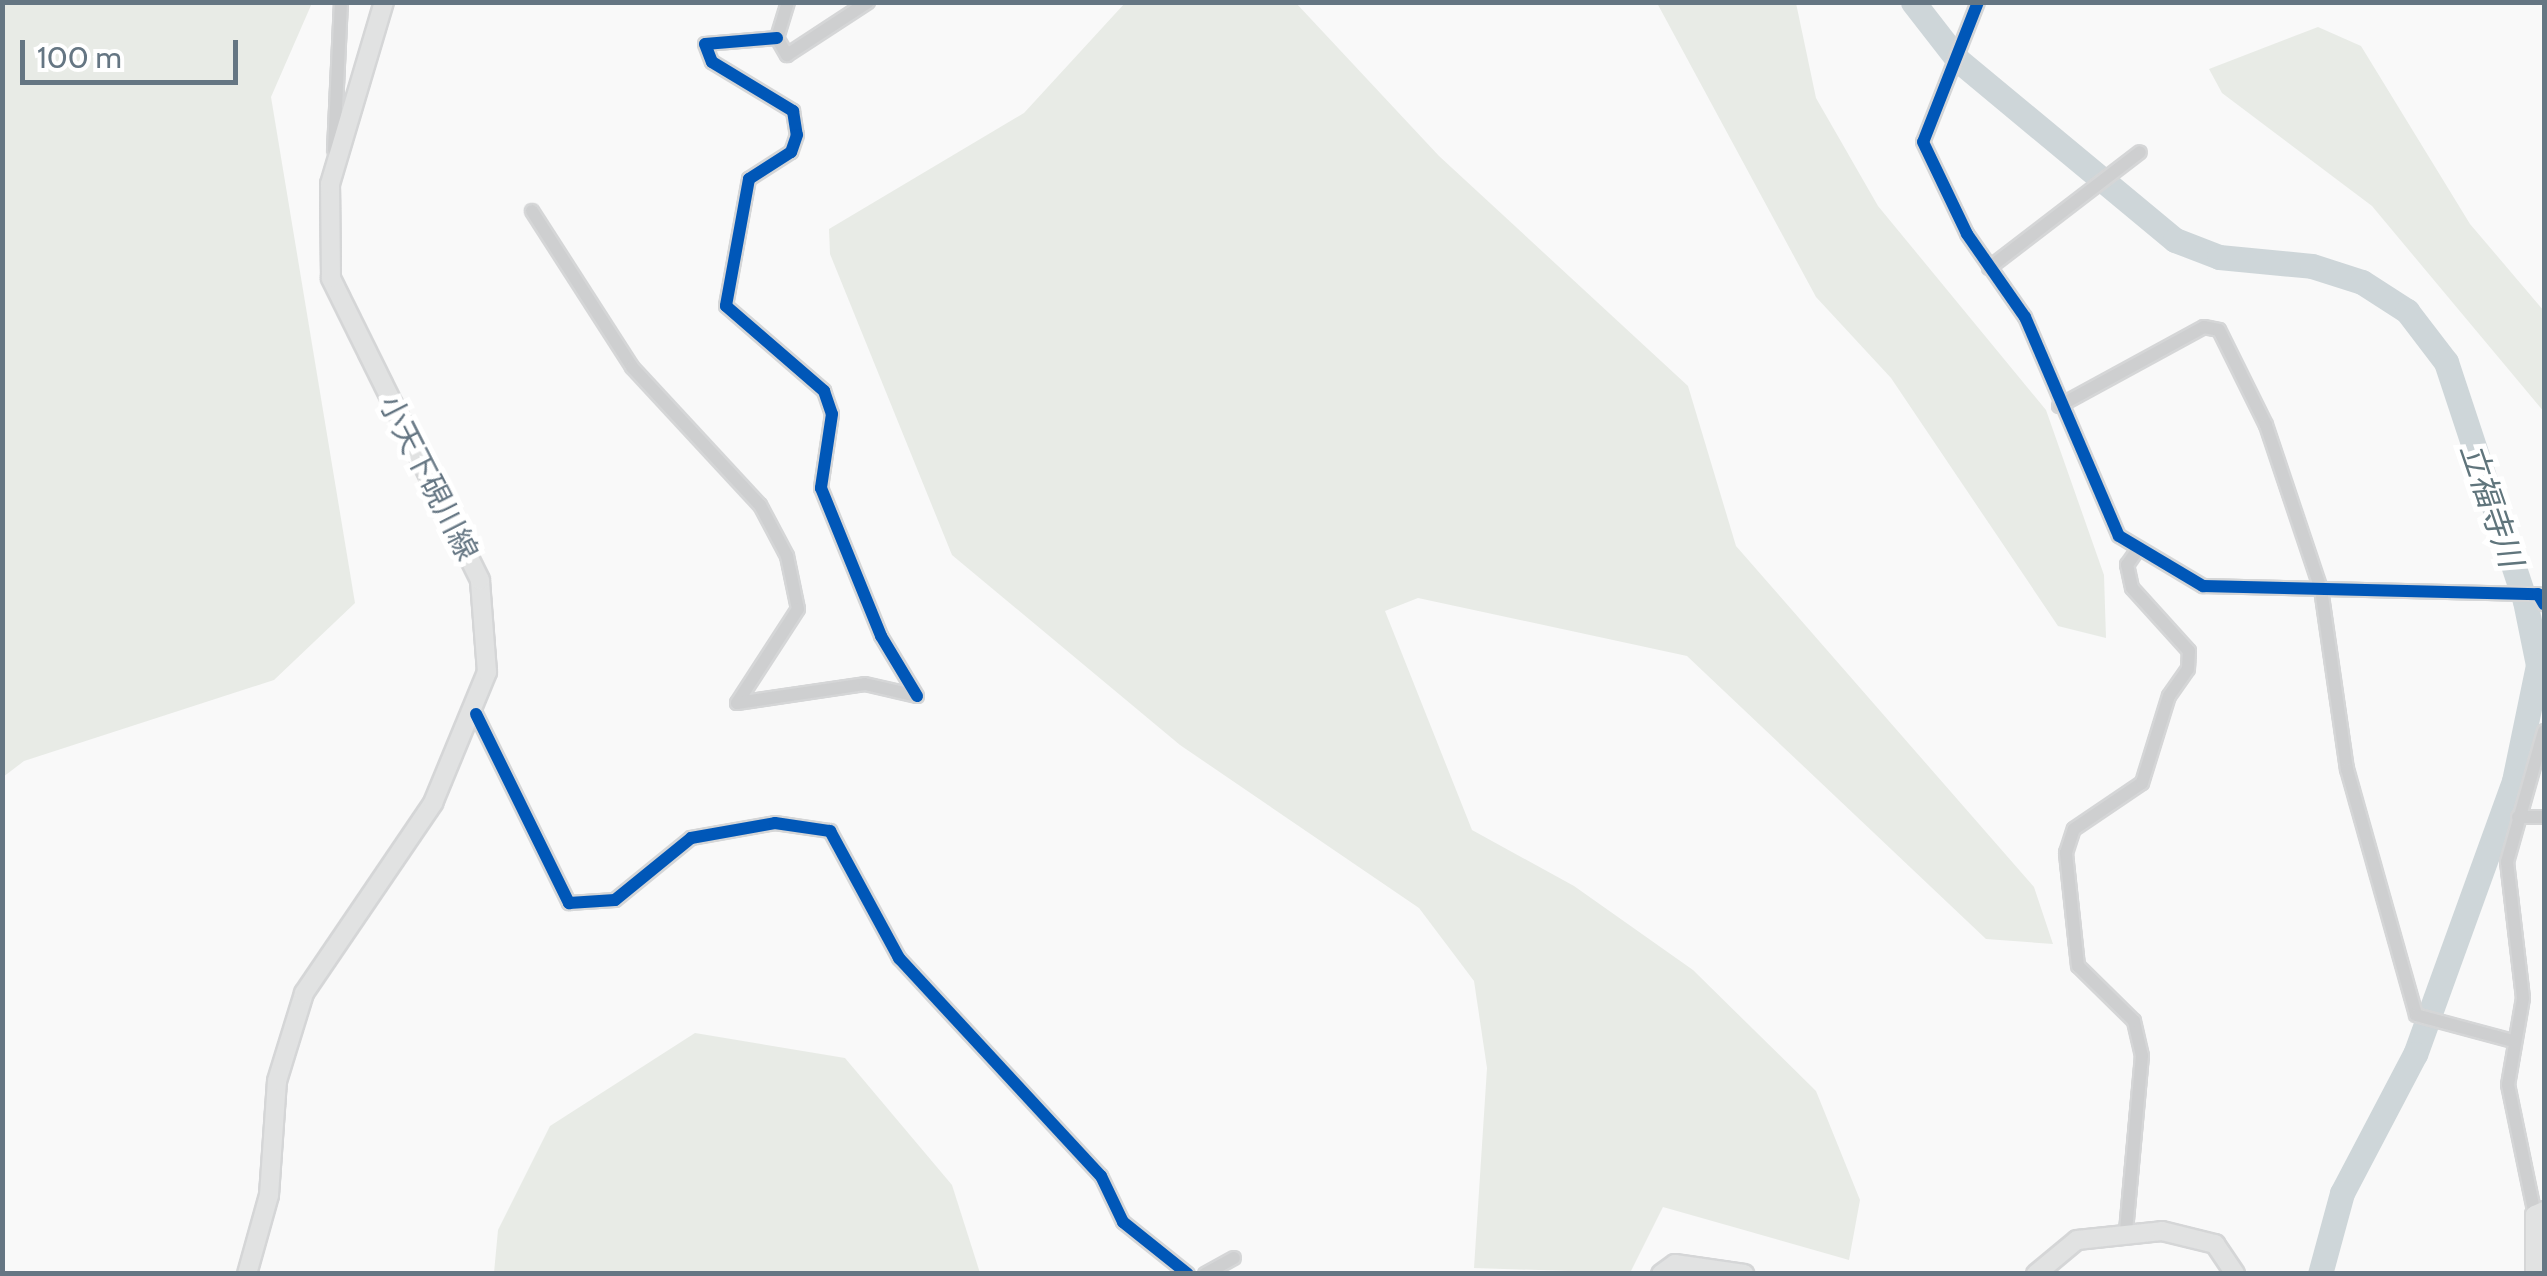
<!DOCTYPE html>
<html>
<head>
<meta charset="utf-8">
<style>
  body { margin:0 }
  #map { position:relative; width:2547px; height:1276px; overflow:hidden; background:#f9f9f9; font-family:Cabin,"Noto Sans JP",sans-serif }
  div>[style] { position:absolute }
  .green>* { inset:0; background:#e8ebe6 }
  .river>* { height:25px; margin:-12.5px; padding:0 12.5px; transform-origin:12.5px; border-radius:12.5px; background:#ced6d9 }
  .roads { filter:drop-shadow(2px 0 #d5d6d7) drop-shadow(-2px 0 #d5d6d7) drop-shadow(0 2px #d5d6d7) drop-shadow(0 -2px #d5d6d7) }
  .street>* { height:12px; margin:-6px; padding:0 6px; transform-origin:6px; border-radius:6px; background:#cecfd0 }
  .secondary>* { height:18px; margin:-9px; padding:0 9px; transform-origin:9px; border-radius:9px; background:#e1e2e2 }
  .cycleway>* { height:12px; margin:-6px; padding:0 6px; transform-origin:6px; border-radius:6px; background:#0057b8 }
  span { translate:-50% -50%; white-space:nowrap; text-align:center; line-height:1.15; -webkit-text-stroke:10px #fff; paint-order:stroke }
  .street-label { font-size:30px; color:#657683 }
  .water-label { font-size:32px; color:#60757c; font-style:italic }
  .frame { position:absolute; inset:0; border:5px solid #657683; pointer-events:none }
  .scale { position:absolute; left:20px; top:40px; width:218px; height:45px; box-sizing:border-box; border:5px solid #657683; border-top:0; padding-left:12px; font-size:30px; line-height:35px; white-space:nowrap; color:#657683; -webkit-text-stroke:8px #fff; paint-order:stroke }
</style>
</head>
<body>
<div id="map">
  <div class="green">
    <i style="clip-path:polygon(3px 2px,312px 3px,271px 97px,355px 603px,274px 680px,24px 761px,3px 777px)"></i>
    <i style="clip-path:polygon(1125px 3px,1296px 3px,1439px 156px,1688px 386px,1736px 546px,2034px 887px,2053px 944px,1986px 939px,1687px 656px,1418px 598px,1385px 611px,1472px 830px,1574px 886px,1693px 970px,1816px 1091px,1860px 1200px,1849px 1260px,1663px 1207px,1630px 1273px,1474px 1268px,1487px 1068px,1474px 981px,1419px 908px,1180px 745px,952px 555px,830px 254px,829px 229px,1024px 113px)"></i>
    <i style="clip-path:polygon(1657px 3px,1796px 3px,1816px 98px,1878px 206px,2046px 410px,2104px 575px,2106px 638px,2058px 626px,1891px 378px,1816px 297px)"></i>
    <i style="clip-path:polygon(2318px 27px,2361px 46px,2470px 224px,2544px 311px,2544px 412px,2372px 206px,2222px 93px,2209px 69px)"></i>
    <i style="clip-path:polygon(695px 1033px,845px 1058px,952px 1185px,980px 1273px,494px 1273px,498px 1230px,550px 1126px)"></i>
  </div>
  <div class="river">
    <i style="left:1913px;top:2px;width:73px;rotate:52.2deg"></i>
    <i style="left:1958px;top:60px;width:282px;rotate:39.7deg"></i>
    <i style="left:2175px;top:240px;width:47px;rotate:21.1deg"></i>
    <i style="left:2219px;top:257px;width:93px;rotate:5.5deg"></i>
    <i style="left:2312px;top:266px;width:52px;rotate:17.7deg"></i>
    <i style="left:2362px;top:282px;width:54px;rotate:32.8deg"></i>
    <i style="left:2407px;top:311px;width:64px;rotate:52.6deg"></i>
    <i style="left:2446px;top:362px;width:252px;rotate:71.7deg"></i>
    <i style="left:2525px;top:601px;width:65px;rotate:78.5deg"></i>
    <i style="left:2538px;top:665px;width:118px;rotate:101.7deg"></i>
    <i style="left:2514px;top:781px;width:290px;rotate:109.9deg"></i>
    <i style="left:2415px;top:1054px;width:157px;rotate:117.7deg"></i>
    <i style="left:2342px;top:1193px;width:84px;rotate:105.2deg"></i>
  </div>
  <div class="roads">
    <div class="street">
      <i style="left:788px;top:2px;width:38px;rotate:107deg"></i>
      <i style="left:777px;top:38px;width:20px;rotate:60deg"></i>
      <i style="left:787px;top:55px;width:97px;rotate:-33.2deg"></i>
      <i style="left:1978px;top:2px;width:150px;rotate:111.4deg"></i>
      <i style="left:1923px;top:142px;width:102px;rotate:64.4deg"></i>
      <i style="left:1967px;top:234px;width:101px;rotate:55.1deg"></i>
      <i style="left:2025px;top:317px;width:238px;rotate:66.8deg"></i>
      <i style="left:2119px;top:536px;width:98px;rotate:30.8deg"></i>
      <i style="left:2203px;top:586px;width:335px;rotate:1.4deg"></i>
      <i style="left:2538px;top:594px;width:12px;rotate:59deg"></i>
      <i style="left:777px;top:38px;width:72px;rotate:175.2deg"></i>
      <i style="left:705px;top:44px;width:19px;rotate:69deg"></i>
      <i style="left:712px;top:62px;width:95px;rotate:31.2deg"></i>
      <i style="left:793px;top:111px;width:24px;rotate:81deg"></i>
      <i style="left:797px;top:135px;width:18px;rotate:109deg"></i>
      <i style="left:791px;top:152px;width:50px;rotate:147.3deg"></i>
      <i style="left:749px;top:179px;width:129px;rotate:100.3deg"></i>
      <i style="left:726px;top:306px;width:130px;rotate:40.9deg"></i>
      <i style="left:824px;top:391px;width:24px;rotate:71deg"></i>
      <i style="left:832px;top:414px;width:75px;rotate:98.5deg"></i>
      <i style="left:821px;top:488px;width:160px;rotate:67.9deg"></i>
      <i style="left:881px;top:636px;width:70px;rotate:59deg"></i>
      <i style="left:334px;top:150px;width:148px;rotate:-87.3deg"></i>
      <i style="left:532px;top:211px;width:185px;rotate:57.3deg"></i>
      <i style="left:632px;top:367px;width:188px;rotate:47.2deg"></i>
      <i style="left:760px;top:505px;width:58px;rotate:62.1deg"></i>
      <i style="left:787px;top:556px;width:54px;rotate:78.3deg"></i>
      <i style="left:798px;top:609px;width:112px;rotate:123deg"></i>
      <i style="left:737px;top:703px;width:129px;rotate:-8.4deg"></i>
      <i style="left:865px;top:684px;width:53px;rotate:13deg"></i>
      <i style="left:1989px;top:268px;width:190px;rotate:-37.5deg"></i>
      <i style="left:2059px;top:406px;width:165px;rotate:-28.6deg"></i>
      <i style="left:2204px;top:327px;width:15px;rotate:11deg"></i>
      <i style="left:2219px;top:330px;width:106px;rotate:63.7deg"></i>
      <i style="left:2266px;top:425px;width:173px;rotate:71.5deg"></i>
      <i style="left:2321px;top:589px;width:182px;rotate:81.8deg"></i>
      <i style="left:2347px;top:769px;width:255px;rotate:74.3deg"></i>
      <i style="left:2416px;top:1015px;width:100px;rotate:15deg"></i>
      <i style="left:476px;top:714px;width:211px;rotate:63.8deg"></i>
      <i style="left:569px;top:903px;width:46px;rotate:-3.7deg"></i>
      <i style="left:615px;top:900px;width:98px;rotate:-39.2deg"></i>
      <i style="left:691px;top:838px;width:85px;rotate:-10.1deg"></i>
      <i style="left:775px;top:823px;width:56px;rotate:8.3deg"></i>
      <i style="left:830px;top:831px;width:145px;rotate:61.5deg"></i>
      <i style="left:899px;top:958px;width:297px;rotate:47.2deg"></i>
      <i style="left:1101px;top:1176px;width:51px;rotate:64.4deg"></i>
      <i style="left:1123px;top:1222px;width:83px;rotate:38.7deg"></i>
      <i style="left:2518px;top:817px;width:26px"></i>
      <i style="left:2535px;top:1215px;width:133px;rotate:-101.7deg"></i>
      <i style="left:2508px;top:1085px;width:88px;rotate:-80.2deg"></i>
      <i style="left:2523px;top:998px;width:137px;rotate:-96.7deg"></i>
      <i style="left:2507px;top:862px;width:136px;rotate:-74.2deg"></i>
      <i style="left:2126px;top:1231px;width:176px;rotate:-84.8deg"></i>
      <i style="left:2142px;top:1056px;width:36px;rotate:-103deg"></i>
      <i style="left:2134px;top:1021px;width:78px;rotate:-135.5deg"></i>
      <i style="left:2078px;top:966px;width:114px;rotate:-96.1deg"></i>
      <i style="left:2066px;top:853px;width:25px;rotate:-72deg"></i>
      <i style="left:2074px;top:829px;width:82px;rotate:-34.1deg"></i>
      <i style="left:2142px;top:783px;width:91px;rotate:-72.8deg"></i>
      <i style="left:2169px;top:696px;width:33px;rotate:-55deg"></i>
      <i style="left:2188px;top:669px;width:18px;rotate:-87deg"></i>
      <i style="left:2189px;top:651px;width:85px;rotate:-132.1deg"></i>
      <i style="left:2132px;top:588px;width:24px;rotate:-102deg"></i>
      <i style="left:2127px;top:565px;width:16px;rotate:-55deg"></i>
      <i style="left:1205px;top:1274px;width:33px;rotate:-29deg"></i>
    </div>
    <div class="secondary">
      <i style="left:247px;top:1274px;width:82px;rotate:-74.4deg"></i>
      <i style="left:269px;top:1195px;width:114px;rotate:-86deg"></i>
      <i style="left:277px;top:1081px;width:92px;rotate:-72.9deg"></i>
      <i style="left:304px;top:993px;width:230px;rotate:-55.8deg"></i>
      <i style="left:433px;top:803px;width:142px;rotate:-67.6deg"></i>
      <i style="left:487px;top:672px;width:92px;rotate:-94.4deg"></i>
      <i style="left:480px;top:580px;width:337px;rotate:-116.3deg"></i>
      <i style="left:331px;top:278px;width:94px;rotate:-90.6deg"></i>
      <i style="left:330px;top:184px;width:190px;rotate:-73.5deg"></i>
      <i style="left:1661px;top:1274px;width:17px;rotate:-36deg"></i>
      <i style="left:1675px;top:1264px;width:70px;rotate:8.2deg"></i>
      <i style="left:2036px;top:1274px;width:53px;rotate:-39.7deg"></i>
      <i style="left:2077px;top:1240px;width:85px;rotate:-6deg"></i>
      <i style="left:2162px;top:1231px;width:55px;rotate:13.8deg"></i>
      <i style="left:2215px;top:1244px;width:36px;rotate:56deg"></i>
      <i style="left:2535px;top:1274px;width:59px;rotate:-90deg"></i>
      <i style="left:2535px;top:1215px;width:10px;rotate:-24deg"></i>
    </div>
  </div>
  <div class="cycleway">
    <i style="left:1978px;top:2px;width:150px;rotate:111.4deg"></i>
    <i style="left:1923px;top:142px;width:102px;rotate:64.4deg"></i>
    <i style="left:1967px;top:234px;width:101px;rotate:55.1deg"></i>
    <i style="left:2025px;top:317px;width:238px;rotate:66.8deg"></i>
    <i style="left:2119px;top:536px;width:98px;rotate:30.8deg"></i>
    <i style="left:2203px;top:586px;width:335px;rotate:1.4deg"></i>
    <i style="left:2538px;top:594px;width:12px;rotate:59deg"></i>
    <i style="left:777px;top:38px;width:72px;rotate:175.2deg"></i>
    <i style="left:705px;top:44px;width:19px;rotate:69deg"></i>
    <i style="left:712px;top:62px;width:95px;rotate:31.2deg"></i>
    <i style="left:793px;top:111px;width:24px;rotate:81deg"></i>
    <i style="left:797px;top:135px;width:18px;rotate:109deg"></i>
    <i style="left:791px;top:152px;width:50px;rotate:147.3deg"></i>
    <i style="left:749px;top:179px;width:129px;rotate:100.3deg"></i>
    <i style="left:726px;top:306px;width:130px;rotate:40.9deg"></i>
    <i style="left:824px;top:391px;width:24px;rotate:71deg"></i>
    <i style="left:832px;top:414px;width:75px;rotate:98.5deg"></i>
    <i style="left:821px;top:488px;width:160px;rotate:67.9deg"></i>
    <i style="left:881px;top:636px;width:70px;rotate:59deg"></i>
    <i style="left:476px;top:714px;width:211px;rotate:63.8deg"></i>
    <i style="left:569px;top:903px;width:46px;rotate:-3.7deg"></i>
    <i style="left:615px;top:900px;width:98px;rotate:-39.2deg"></i>
    <i style="left:691px;top:838px;width:85px;rotate:-10.1deg"></i>
    <i style="left:775px;top:823px;width:56px;rotate:8.3deg"></i>
    <i style="left:830px;top:831px;width:145px;rotate:61.5deg"></i>
    <i style="left:899px;top:958px;width:297px;rotate:47.2deg"></i>
    <i style="left:1101px;top:1176px;width:51px;rotate:64.4deg"></i>
    <i style="left:1123px;top:1222px;width:83px;rotate:38.7deg"></i>
  </div>
  <div class="street-label">
    <span style="left:428px;top:478px;rotate:63deg">小天下硯川線</span>
  </div>
  <div class="water-label">
    <span style="left:2491px;top:505px;rotate:71deg">立福寺川</span>
  </div>
  <div class="frame"></div>
  <div class="scale">100 m</div>
</div>
</body>
</html>
